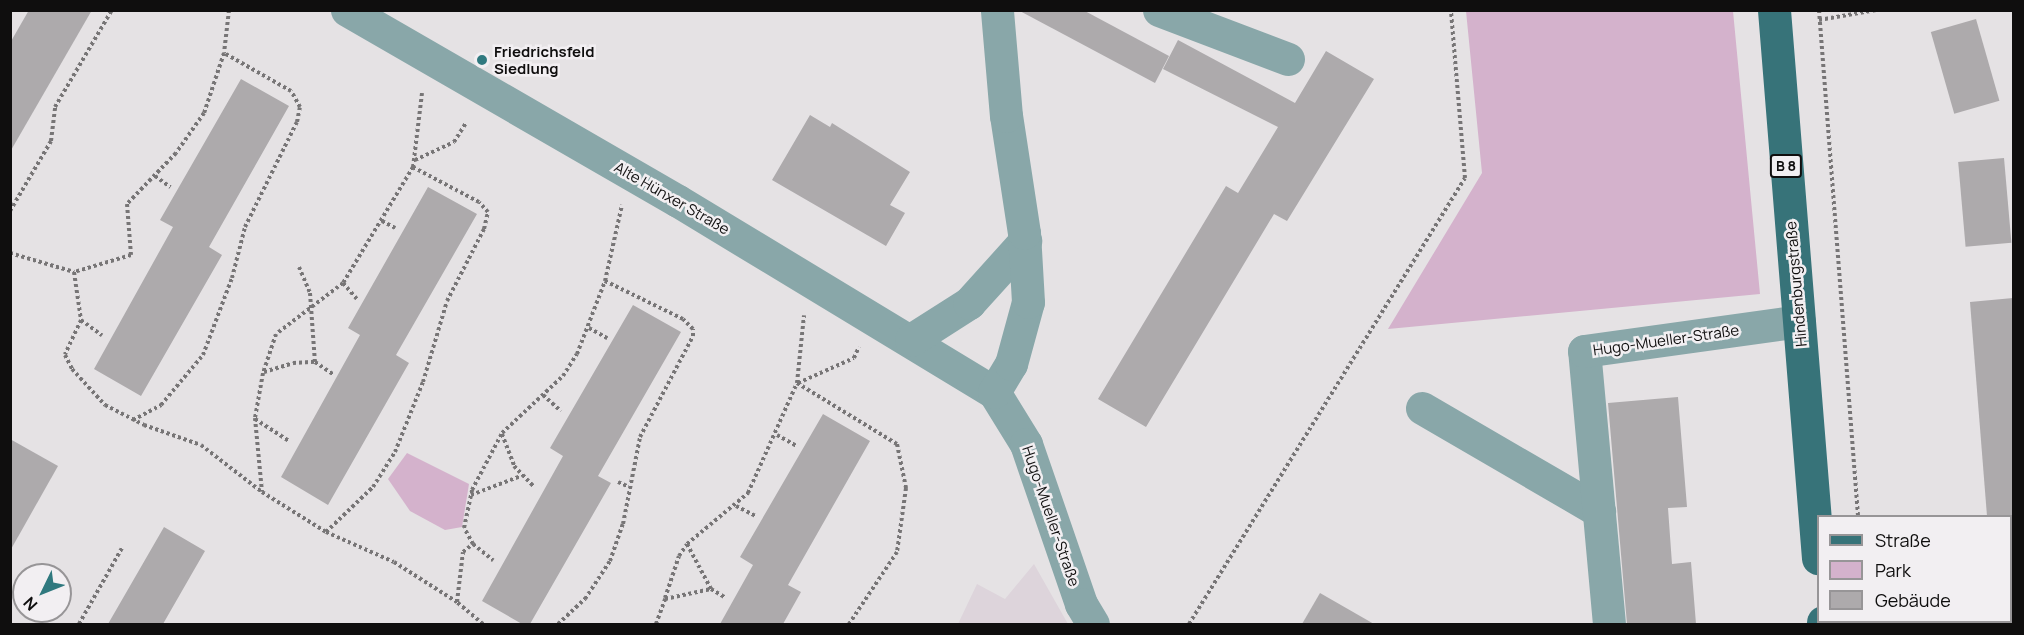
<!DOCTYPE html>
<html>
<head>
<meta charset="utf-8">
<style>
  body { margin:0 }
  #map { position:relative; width:2024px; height:635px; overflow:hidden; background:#e5e2e4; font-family:Manrope,sans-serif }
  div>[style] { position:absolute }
  .built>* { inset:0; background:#ddd4db }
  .green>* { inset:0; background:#d4b2cc }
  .building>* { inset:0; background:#adaaac; transform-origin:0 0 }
  .path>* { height:4px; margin-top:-2px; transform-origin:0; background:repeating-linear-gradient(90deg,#777576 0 3px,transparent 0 6px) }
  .minor>* { height:33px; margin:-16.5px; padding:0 16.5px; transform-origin:16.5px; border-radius:16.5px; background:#89a7a9 }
  .major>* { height:33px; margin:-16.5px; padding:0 16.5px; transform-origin:16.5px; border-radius:16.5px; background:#377379 }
  .dots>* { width:16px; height:16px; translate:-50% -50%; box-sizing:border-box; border:3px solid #f2eff2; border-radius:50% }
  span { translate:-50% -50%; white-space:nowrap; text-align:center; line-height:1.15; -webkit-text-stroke:5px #f2eff2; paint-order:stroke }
  .shield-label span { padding:2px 4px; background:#f2eff2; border:2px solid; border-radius:4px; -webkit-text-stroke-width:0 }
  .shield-label { font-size:14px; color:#0f0e0e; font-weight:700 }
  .poi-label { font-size:15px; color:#0f0e0e; font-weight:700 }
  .left { translate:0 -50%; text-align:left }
  .street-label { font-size:15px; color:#0f0e0e }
  .frame { position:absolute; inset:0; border:12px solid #0f0e0e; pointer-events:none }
  .legend { position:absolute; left:1817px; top:515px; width:195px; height:108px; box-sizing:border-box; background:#f2eff2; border:2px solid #979597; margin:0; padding:8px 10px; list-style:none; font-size:18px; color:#0f0e0e }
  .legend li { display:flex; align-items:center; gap:12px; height:30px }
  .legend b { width:30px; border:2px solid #979597 }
  .north { position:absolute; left:12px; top:563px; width:60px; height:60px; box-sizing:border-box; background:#f2eff2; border:2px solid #979597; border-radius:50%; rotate:227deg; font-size:16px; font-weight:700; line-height:24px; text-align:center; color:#0f0e0e }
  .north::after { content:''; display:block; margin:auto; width:21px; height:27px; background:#30797f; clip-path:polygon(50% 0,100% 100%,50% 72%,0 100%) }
</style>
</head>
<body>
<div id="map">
  <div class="built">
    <i style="clip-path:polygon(2011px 539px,2013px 539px,2013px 624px,1976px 624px,1976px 622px,2010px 622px)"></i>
    <i style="clip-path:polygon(1034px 564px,1068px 624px,958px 624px,977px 584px,1005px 599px)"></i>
  </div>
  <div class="green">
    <i style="clip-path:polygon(1466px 11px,1733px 11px,1760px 294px,1388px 329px,1482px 173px)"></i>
    <i style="clip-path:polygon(407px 453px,469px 484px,462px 527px,445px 530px,410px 511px,388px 479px)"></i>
  </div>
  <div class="building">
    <i style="clip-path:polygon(29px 10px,92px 10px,10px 152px,10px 43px)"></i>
    <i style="clip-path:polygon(1018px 10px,1083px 10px,1169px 56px,1155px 83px)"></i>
    <i style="left:1976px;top:19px;width:85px;height:47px;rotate:74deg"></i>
    <i style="clip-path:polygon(1178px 40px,1295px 103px,1326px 51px,1374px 79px,1287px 221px,1274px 214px,1146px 427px,1098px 399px,1226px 186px,1238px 193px,1278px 127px,1163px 69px)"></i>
    <i style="clip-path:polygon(241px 79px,289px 106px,209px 247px,222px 255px,141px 396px,94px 369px,173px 227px,160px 220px)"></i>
    <i style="clip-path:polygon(810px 115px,830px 127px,832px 123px,910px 172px,890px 205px,905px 213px,886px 246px,772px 180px)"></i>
    <i style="left:2004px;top:158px;width:85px;height:46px;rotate:85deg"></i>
    <i style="clip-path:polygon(428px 187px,477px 214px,396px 355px,409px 363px,328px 505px,281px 477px,360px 335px,348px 328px)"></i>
    <i style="clip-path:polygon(2013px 298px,2013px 516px,1987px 516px,1970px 302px)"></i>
    <i style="clip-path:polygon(633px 305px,681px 332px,598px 476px,611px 483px,530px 624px,522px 624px,482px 601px,563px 456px,550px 448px)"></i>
    <i style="clip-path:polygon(1678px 397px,1687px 507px,1668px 508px,1672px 564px,1691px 562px,1696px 624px,1627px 624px,1608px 403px)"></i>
    <i style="clip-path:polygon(823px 414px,870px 441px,788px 585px,801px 592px,783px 624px,720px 624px,753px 565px,740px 557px)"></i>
    <i style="clip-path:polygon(10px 439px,58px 466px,10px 551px)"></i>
    <i style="clip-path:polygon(164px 527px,205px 551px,194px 570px,163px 624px,108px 624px)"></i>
    <i style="clip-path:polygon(1320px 593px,1374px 624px,1302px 624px)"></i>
  </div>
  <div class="path">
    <i style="left:229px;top:10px;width:43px;rotate:96.6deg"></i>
    <i style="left:224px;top:53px;width:63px;rotate:108.4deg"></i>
    <i style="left:204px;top:113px;width:49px;rotate:125deg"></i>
    <i style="left:176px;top:153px;width:71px;rotate:133.9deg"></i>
    <i style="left:127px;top:204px;width:51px;rotate:85.5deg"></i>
    <i style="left:131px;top:255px;width:59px;rotate:163.4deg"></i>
    <i style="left:74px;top:272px;width:49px;rotate:81.7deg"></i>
    <i style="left:81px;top:320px;width:38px;rotate:115deg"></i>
    <i style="left:65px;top:355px;width:16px;rotate:63deg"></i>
    <i style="left:72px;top:369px;width:49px;rotate:47.5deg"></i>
    <i style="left:105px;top:405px;width:44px;rotate:27.1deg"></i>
    <i style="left:144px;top:425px;width:60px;rotate:19.3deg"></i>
    <i style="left:201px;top:445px;width:77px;rotate:37.6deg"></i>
    <i style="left:1819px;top:10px;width:508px;rotate:85.59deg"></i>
    <i style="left:1819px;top:20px;width:58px;rotate:-10deg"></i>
    <i style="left:422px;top:93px;width:75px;rotate:96.9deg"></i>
    <i style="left:413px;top:167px;width:135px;rotate:121.1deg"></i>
    <i style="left:343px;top:283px;width:84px;rotate:142.7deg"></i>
    <i style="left:276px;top:334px;width:41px;rotate:108.4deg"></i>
    <i style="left:263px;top:373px;width:46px;rotate:100.1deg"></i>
    <i style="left:255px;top:418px;width:74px;rotate:84.6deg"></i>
    <i style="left:262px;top:492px;width:75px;rotate:32deg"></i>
    <i style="left:326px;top:532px;width:74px;rotate:23.8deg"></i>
    <i style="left:394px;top:562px;width:75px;rotate:32.4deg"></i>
    <i style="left:415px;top:160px;width:43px;rotate:-24.8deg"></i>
    <i style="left:454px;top:142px;width:22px;rotate:-58deg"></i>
    <i style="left:155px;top:176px;width:19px;rotate:36deg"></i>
    <i style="left:10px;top:211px;width:81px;rotate:-59.6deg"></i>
    <i style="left:51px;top:141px;width:34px;rotate:-83deg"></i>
    <i style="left:55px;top:107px;width:113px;rotate:-59.6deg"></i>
    <i style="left:382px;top:221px;width:15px;rotate:28deg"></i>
    <i style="left:10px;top:253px;width:67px;rotate:16.5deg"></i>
    <i style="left:299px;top:267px;width:28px;rotate:67deg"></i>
    <i style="left:310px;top:293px;width:69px;rotate:85.9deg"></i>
    <i style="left:343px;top:283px;width:21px;rotate:49deg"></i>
    <i style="left:81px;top:320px;width:26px;rotate:36deg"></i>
    <i style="left:589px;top:328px;width:21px;rotate:29deg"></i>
    <i style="left:264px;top:372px;width:30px;rotate:-17deg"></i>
    <i style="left:293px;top:363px;width:22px;rotate:-3deg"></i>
    <i style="left:315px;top:362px;width:22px;rotate:34deg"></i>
    <i style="left:797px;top:383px;width:117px;rotate:31.4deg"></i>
    <i style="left:897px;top:444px;width:45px;rotate:78.4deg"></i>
    <i style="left:906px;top:488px;width:65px;rotate:98deg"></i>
    <i style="left:897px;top:552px;width:87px;rotate:123.7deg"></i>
    <i style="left:798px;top:383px;width:61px;rotate:-24.1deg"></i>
    <i style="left:854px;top:358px;width:12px;rotate:-66deg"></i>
    <i style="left:543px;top:395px;width:24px;rotate:42deg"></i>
    <i style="left:255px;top:419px;width:40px;rotate:32.9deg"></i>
    <i style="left:133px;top:420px;width:32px;rotate:-28deg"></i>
    <i style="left:161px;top:405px;width:65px;rotate:-50deg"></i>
    <i style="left:203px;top:355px;width:82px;rotate:-69.4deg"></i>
    <i style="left:232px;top:278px;width:53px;rotate:-75.7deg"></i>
    <i style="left:245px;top:227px;width:117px;rotate:-63.7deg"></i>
    <i style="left:297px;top:122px;width:15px;rotate:-79deg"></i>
    <i style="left:300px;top:107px;width:18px;rotate:-119deg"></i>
    <i style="left:291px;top:91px;width:77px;rotate:-150.4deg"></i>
    <i style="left:502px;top:434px;width:34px;rotate:69deg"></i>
    <i style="left:514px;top:466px;width:29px;rotate:46deg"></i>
    <i style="left:777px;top:435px;width:23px;rotate:29deg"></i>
    <i style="left:618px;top:482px;width:12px;rotate:24deg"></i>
    <i style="left:471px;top:495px;width:53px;rotate:-20.8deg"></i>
    <i style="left:736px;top:506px;width:22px;rotate:27deg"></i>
    <i style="left:326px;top:532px;width:65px;rotate:-43.8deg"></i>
    <i style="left:373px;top:487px;width:41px;rotate:-57.8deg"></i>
    <i style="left:395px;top:452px;width:75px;rotate:-68.2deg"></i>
    <i style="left:423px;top:382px;width:84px;rotate:-73.5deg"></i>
    <i style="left:447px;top:301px;width:81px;rotate:-62.8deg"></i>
    <i style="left:484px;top:229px;width:17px;rotate:-77deg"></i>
    <i style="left:488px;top:212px;width:13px;rotate:-132deg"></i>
    <i style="left:479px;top:202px;width:75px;rotate:-152.1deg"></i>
    <i style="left:473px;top:544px;width:26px;rotate:39deg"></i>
    <i style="left:711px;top:589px;width:17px;rotate:31deg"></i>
    <i style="left:665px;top:598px;width:44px;rotate:-71.6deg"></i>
    <i style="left:679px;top:556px;width:14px;rotate:-56deg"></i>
    <i style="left:1866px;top:622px;width:2px;rotate:90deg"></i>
    <i style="left:79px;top:624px;width:87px;rotate:-60.5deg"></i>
    <i style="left:483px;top:624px;width:34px;rotate:-140deg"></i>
    <i style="left:457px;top:602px;width:50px;rotate:-83.2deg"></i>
    <i style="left:463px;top:552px;width:13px;rotate:-39deg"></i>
    <i style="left:473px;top:544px;width:18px;rotate:-119deg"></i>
    <i style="left:464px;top:528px;width:39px;rotate:-78deg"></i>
    <i style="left:472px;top:490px;width:64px;rotate:-62.2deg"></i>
    <i style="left:502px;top:433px;width:83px;rotate:-43.1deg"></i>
    <i style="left:563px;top:376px;width:26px;rotate:-58deg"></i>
    <i style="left:577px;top:354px;width:78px;rotate:-69deg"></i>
    <i style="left:605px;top:281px;width:78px;rotate:-77.4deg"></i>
    <i style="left:558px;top:624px;width:37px;rotate:-43deg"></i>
    <i style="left:585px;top:599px;width:45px;rotate:-56.7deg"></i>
    <i style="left:610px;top:561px;width:39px;rotate:-71deg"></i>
    <i style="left:623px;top:524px;width:89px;rotate:-78.9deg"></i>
    <i style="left:640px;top:437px;width:114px;rotate:-62.3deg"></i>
    <i style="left:693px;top:336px;width:7px;rotate:-90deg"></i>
    <i style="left:693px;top:329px;width:14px;rotate:-135deg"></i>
    <i style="left:683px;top:319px;width:87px;rotate:-154deg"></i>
    <i style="left:656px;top:624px;width:27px;rotate:-70deg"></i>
    <i style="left:665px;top:599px;width:47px;rotate:-12.3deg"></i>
    <i style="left:711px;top:589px;width:51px;rotate:-118.1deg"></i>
    <i style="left:687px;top:544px;width:80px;rotate:-39.9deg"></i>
    <i style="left:748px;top:493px;width:120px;rotate:-66deg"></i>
    <i style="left:797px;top:383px;width:68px;rotate:-84.1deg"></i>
    <i style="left:1189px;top:624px;width:524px;rotate:-58.25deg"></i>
    <i style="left:1465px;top:178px;width:169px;rotate:-94.8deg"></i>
  </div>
  <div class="minor">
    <i style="left:347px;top:10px;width:382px;rotate:30deg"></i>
    <i style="left:678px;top:201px;width:369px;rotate:31.2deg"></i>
    <i style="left:994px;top:392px;width:61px;rotate:58.4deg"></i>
    <i style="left:1026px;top:444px;width:169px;rotate:71deg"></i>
    <i style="left:1081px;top:604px;width:23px;rotate:59deg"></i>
    <i style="left:1159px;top:10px;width:138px;rotate:20.8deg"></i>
    <i style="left:911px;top:340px;width:69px;rotate:-32.5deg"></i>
    <i style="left:969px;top:303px;width:84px;rotate:-47.9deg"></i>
    <i style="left:994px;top:392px;width:33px;rotate:-59deg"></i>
    <i style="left:1011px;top:364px;width:64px;rotate:-74.7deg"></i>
    <i style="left:1028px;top:302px;width:69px;rotate:-93.3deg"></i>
    <i style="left:1024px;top:233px;width:118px;rotate:-98.7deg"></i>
    <i style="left:1006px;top:116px;width:106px;rotate:-94.9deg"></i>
    <i style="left:1422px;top:408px;width:205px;rotate:30.2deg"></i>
    <i style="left:1609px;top:624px;width:274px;rotate:-95.2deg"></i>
    <i style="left:1584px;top:351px;width:217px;rotate:-7.9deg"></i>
  </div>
  <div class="major">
    <i style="left:1774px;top:10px;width:550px;rotate:85.41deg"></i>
    <i style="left:1823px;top:622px;width:2px;rotate:90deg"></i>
  </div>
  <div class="dots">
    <i style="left:482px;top:60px;background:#30797f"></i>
  </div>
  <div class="shield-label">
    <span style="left:1786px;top:166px">B 8</span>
  </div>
  <div class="poi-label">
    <span class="left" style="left:494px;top:60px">Friedrichsfeld<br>Siedlung</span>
  </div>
  <div class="street-label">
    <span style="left:672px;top:198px;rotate:30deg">Alte Hünxer Straße</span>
    <span style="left:1796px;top:284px;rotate:-95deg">Hindenburgstraße</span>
    <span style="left:1666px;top:340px;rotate:-8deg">Hugo-Mueller-Straße</span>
    <span style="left:1051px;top:516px;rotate:71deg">Hugo-Mueller-Straße</span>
  </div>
  <div class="frame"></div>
  <ul class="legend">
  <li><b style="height:8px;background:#377379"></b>Straße</li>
  <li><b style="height:16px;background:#d4b2cc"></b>Park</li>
  <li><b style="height:16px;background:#adaaac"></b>Gebäude</li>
  </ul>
  <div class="north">N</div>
</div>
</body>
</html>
